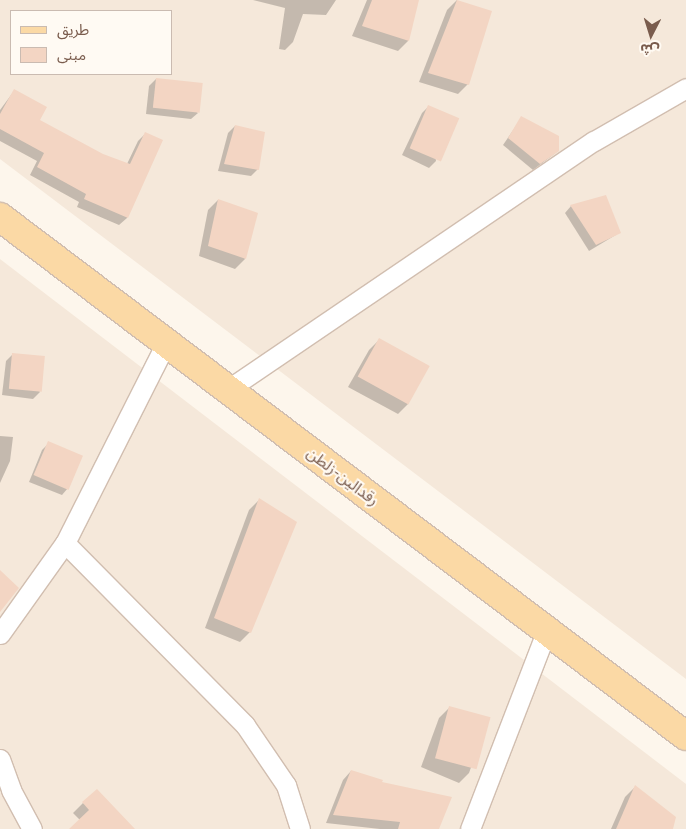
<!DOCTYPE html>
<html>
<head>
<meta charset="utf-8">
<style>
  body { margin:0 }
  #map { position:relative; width:686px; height:829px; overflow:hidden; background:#fdf6ec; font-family:"PT Sans","Noto Sans Arabic",sans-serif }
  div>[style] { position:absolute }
  .residential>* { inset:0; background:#f5e8da }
  .shadow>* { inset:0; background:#0003 }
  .building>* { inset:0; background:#f3d5c3; transform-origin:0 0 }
  .roads { filter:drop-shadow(1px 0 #d1beb0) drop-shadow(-1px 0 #d1beb0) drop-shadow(0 1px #d1beb0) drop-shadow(0 -1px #d1beb0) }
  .street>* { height:19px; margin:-9.5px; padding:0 9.5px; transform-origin:9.5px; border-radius:9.5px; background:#fff }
  .primary>* { height:28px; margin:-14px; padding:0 14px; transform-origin:14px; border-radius:14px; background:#fbd9a5 }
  span { translate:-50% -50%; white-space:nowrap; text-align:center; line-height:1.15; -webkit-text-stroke:4px #fffaf3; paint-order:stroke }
  .street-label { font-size:16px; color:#7a5c4d }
  .legend { position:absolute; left:10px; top:10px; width:162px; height:65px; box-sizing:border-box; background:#fffaf3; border:1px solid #cabbb1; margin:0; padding:6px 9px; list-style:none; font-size:15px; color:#7a5c4d }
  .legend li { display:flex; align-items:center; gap:10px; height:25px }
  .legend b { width:25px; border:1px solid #cabbb1 }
  .north { position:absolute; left:626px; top:10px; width:50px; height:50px; -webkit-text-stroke:4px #fffaf3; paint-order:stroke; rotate:185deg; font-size:14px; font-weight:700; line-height:20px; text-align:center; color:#7a5c4d }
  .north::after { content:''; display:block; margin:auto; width:18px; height:22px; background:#7a5c4d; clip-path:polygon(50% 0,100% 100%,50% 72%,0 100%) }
</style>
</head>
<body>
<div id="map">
  <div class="residential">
    <i style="clip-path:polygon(evenodd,0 0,686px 0,686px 679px,0 159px,0 0,11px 11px,171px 11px,171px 74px,11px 74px,11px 11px)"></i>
    <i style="clip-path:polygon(0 259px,686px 784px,686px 829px,0 829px)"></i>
  </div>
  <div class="shadow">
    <i style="clip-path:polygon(253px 0,336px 0,326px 15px,303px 14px,293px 42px,285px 50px,279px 49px,285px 8px)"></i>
    <i style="clip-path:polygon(367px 0,418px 0,408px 41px,398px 51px,352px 36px)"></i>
    <i style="clip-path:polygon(457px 0,468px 84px,458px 94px,419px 82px,447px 10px)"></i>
    <i style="clip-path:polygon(156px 79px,198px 113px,191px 119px,146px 114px,149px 86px)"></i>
    <i style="clip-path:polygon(14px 91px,38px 121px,102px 155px,127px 164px,138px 141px,146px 133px,127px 218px,119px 225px,77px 207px,79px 202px,30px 175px,37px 161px,0 141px,0 110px)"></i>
    <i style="clip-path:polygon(429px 106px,436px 161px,429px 168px,402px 155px,422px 113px)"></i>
    <i style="clip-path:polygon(522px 117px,558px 151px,533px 170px,503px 145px)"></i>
    <i style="clip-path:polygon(235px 126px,258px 169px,251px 176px,218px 171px,228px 133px)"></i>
    <i style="clip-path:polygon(218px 200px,245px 259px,235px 269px,199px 256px,208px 210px)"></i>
    <i style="clip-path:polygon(571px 206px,619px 233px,589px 251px,565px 213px)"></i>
    <i style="clip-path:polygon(379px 340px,408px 404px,398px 414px,348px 387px,369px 350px)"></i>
    <i style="clip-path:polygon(13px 354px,40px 392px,33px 399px,2px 395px,6px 361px)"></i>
    <i style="clip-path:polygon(0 436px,13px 437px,10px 461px,0 483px)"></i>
    <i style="clip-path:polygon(49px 443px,68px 488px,62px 495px,29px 482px,42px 450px)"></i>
    <i style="clip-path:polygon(259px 500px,250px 632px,240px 642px,205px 628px,249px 510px)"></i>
    <i style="clip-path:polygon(449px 708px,489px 718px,469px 773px,459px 783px,421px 767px,439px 718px)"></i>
    <i style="clip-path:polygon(351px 771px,381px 783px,438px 829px,380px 829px,326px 823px,343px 780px)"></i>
    <i style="clip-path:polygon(635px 787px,672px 829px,611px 829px,625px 797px)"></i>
    <i style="clip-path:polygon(83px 803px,130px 829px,71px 829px,80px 820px,73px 813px)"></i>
  </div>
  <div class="building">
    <i style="clip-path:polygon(372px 0,419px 0,409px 41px,362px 26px)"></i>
    <i style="clip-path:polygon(457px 0,492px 11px,469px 85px,428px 73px)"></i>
    <i style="left:156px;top:78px;width:47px;height:30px;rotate:6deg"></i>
    <i style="clip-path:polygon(14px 89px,47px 107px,40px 120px,103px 154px,130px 164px,145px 132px,163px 140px,128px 218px,84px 199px,86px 194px,37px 167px,44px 153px,0 129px,0 114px)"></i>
    <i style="left:428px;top:105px;width:34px;height:47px;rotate:23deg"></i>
    <i style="clip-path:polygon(521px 116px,559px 136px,559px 151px,540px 164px,508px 138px)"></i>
    <i style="clip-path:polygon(235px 125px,265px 132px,259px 170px,224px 164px)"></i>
    <i style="clip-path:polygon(606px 195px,621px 233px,596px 245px,570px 205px)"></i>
    <i style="clip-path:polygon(218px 199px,258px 213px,246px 259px,208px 246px)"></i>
    <i style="left:379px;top:338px;width:58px;height:44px;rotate:29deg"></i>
    <i style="left:12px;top:353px;width:33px;height:36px;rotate:5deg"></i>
    <i style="left:48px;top:441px;width:38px;height:37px;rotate:23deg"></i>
    <i style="clip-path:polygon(259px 498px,297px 522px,251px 633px,214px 618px)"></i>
    <i style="clip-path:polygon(0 570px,19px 588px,0 612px)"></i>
    <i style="left:449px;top:706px;width:43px;height:54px;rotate:15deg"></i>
    <i style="clip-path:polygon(351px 770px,383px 780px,382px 782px,452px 797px,439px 829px,398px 829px,400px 822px,333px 815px)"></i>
    <i style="clip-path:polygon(635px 785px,676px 817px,673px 829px,616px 829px)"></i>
    <i style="clip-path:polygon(97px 789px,135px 829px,69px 829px,89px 810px,82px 802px)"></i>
  </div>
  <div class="roads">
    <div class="street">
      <i style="left:227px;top:390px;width:443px;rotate:-34.2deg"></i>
      <i style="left:594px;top:141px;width:106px;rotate:-29.9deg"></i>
      <i style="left:65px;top:543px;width:256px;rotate:45.3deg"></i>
      <i style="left:245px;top:725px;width:73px;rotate:55.7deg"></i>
      <i style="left:286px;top:785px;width:46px;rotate:72.3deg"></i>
      <i style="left:0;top:634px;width:112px;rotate:-54.5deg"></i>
      <i style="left:65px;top:543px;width:224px;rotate:-63.2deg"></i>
      <i style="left:0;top:759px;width:33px;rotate:70deg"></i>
      <i style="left:11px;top:790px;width:44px;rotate:61.7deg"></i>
      <i style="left:470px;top:829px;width:214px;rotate:-68.9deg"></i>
    </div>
    <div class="primary">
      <i style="left:0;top:217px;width:860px;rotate:37.11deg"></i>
    </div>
  </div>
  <div class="street-label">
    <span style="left:343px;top:476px;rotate:37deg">رقدالين-زلطن</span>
  </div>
  <ul class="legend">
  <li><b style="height:6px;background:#fbd9a5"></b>طريق</li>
  <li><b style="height:14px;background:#f3d5c3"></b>مبنى</li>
  </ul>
  <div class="north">ش</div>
</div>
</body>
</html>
